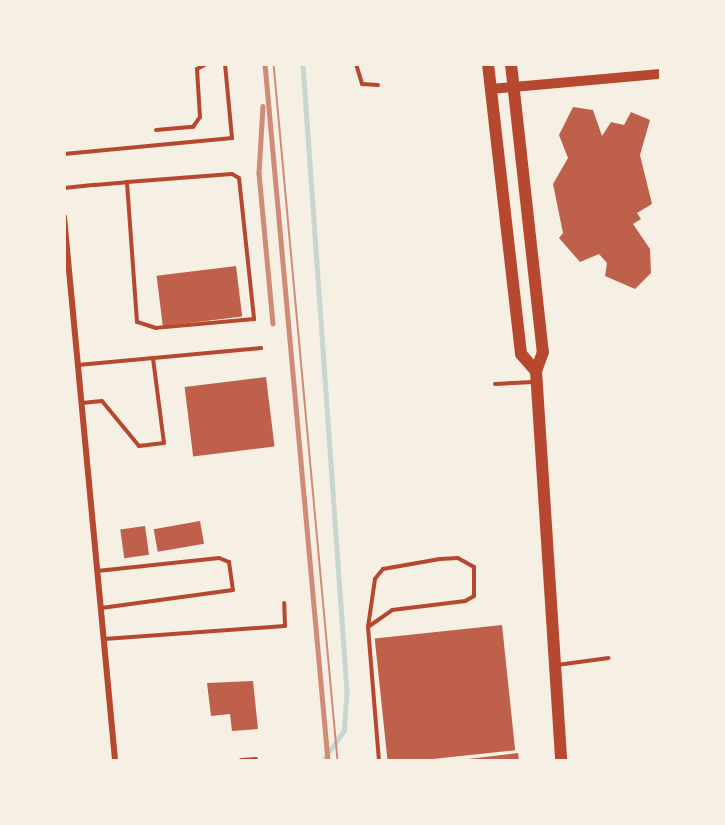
<!DOCTYPE html>
<html>
<head>
<meta charset="utf-8">
<style>
  body { margin:0 }
  #map { position:relative; width:725px; height:825px; overflow:hidden; background:#f6efe4; font-family:"Roboto Serif",serif }
  div>[style] { position:absolute }
  .stream>* { height:4.5px; margin:-2.25px; padding:0 2.25px; transform-origin:2.25px; border-radius:2.25px; background:#c9d6d2 }
  .building>* { inset:0; background:#bf614a; transform-origin:0 0 }
  .service>* { height:4px; margin:-2px; padding:0 2px; transform-origin:2px; border-radius:2px; background:#b5482f }
  .minor>* { height:6px; margin:-3px; padding:0 3px; transform-origin:3px; border-radius:3px; background:#b5482f }
  .tertiary>* { height:10px; margin:-5px; padding:0 5px; transform-origin:5px; border-radius:5px; background:#b5482f }
  .secondary>* { height:12px; margin:-6px; padding:0 6px; transform-origin:6px; border-radius:6px; background:#b5482f }
  .tram>* { height:1.5px; margin:-0.75px; padding:0 0.75px; transform-origin:0.75px; border-radius:0.75px; background:#cf8b77 }
  .rail>* { height:4.5px; margin:-2.25px; padding:0 2.25px; transform-origin:2.25px; border-radius:2.25px; background:#cf8b77 }
  span { translate:-50% -50%; white-space:nowrap; text-align:center; line-height:1.15; -webkit-text-stroke:5px #f6efe4; paint-order:stroke }
  .frame { position:absolute; inset:0; border:66px solid #f6efe4; pointer-events:none }
</style>
</head>
<body>
<div id="map">
  <div class="stream">
    <i style="left:303px;top:64px;width:630px;rotate:85.99deg"></i>
    <i style="left:347px;top:692px;width:39px;rotate:94deg"></i>
    <i style="left:344px;top:731px;width:35px;rotate:125deg"></i>
  </div>
  <div class="building">
    <i style="clip-path:polygon(573px 107px,593px 110px,602px 136px,611px 122px,624px 125px,631px 112px,650px 120px,640px 155px,652px 204px,637px 213px,641px 219px,633px 224px,650px 249px,651px 273px,635px 289px,605px 276px,607px 263px,599px 254px,580px 262px,559px 238px,563px 233px,553px 184px,568px 158px,559px 135px)"></i>
    <i style="left:236px;top:266px;width:51px;height:80px;rotate:83deg"></i>
    <i style="left:266px;top:377px;width:70px;height:82px;rotate:83deg"></i>
    <i style="left:200px;top:521px;width:23px;height:47px;rotate:80deg"></i>
    <i style="left:145px;top:526px;width:29px;height:25px;rotate:82deg"></i>
    <i style="left:502px;top:625px;width:126px;height:128px;rotate:84deg"></i>
    <i style="clip-path:polygon(253px 681px,258px 729px,232px 731px,230px 714px,211px 716px,207px 683px)"></i>
    <i style="clip-path:polygon(518px 753px,519px 760px,468px 760px,468px 759px)"></i>
  </div>
  <div class="service">
    <i style="left:356px;top:64px;width:21px;rotate:73deg"></i>
    <i style="left:362px;top:84px;width:16px;rotate:4deg"></i>
    <i style="left:156px;top:130px;width:37px;rotate:-5deg"></i>
    <i style="left:193px;top:127px;width:12px;rotate:-55deg"></i>
    <i style="left:200px;top:117px;width:48px;rotate:-93.6deg"></i>
    <i style="left:197px;top:69px;width:10px;rotate:-29deg"></i>
    <i style="left:64px;top:154px;width:169px;rotate:-5.4deg"></i>
    <i style="left:232px;top:138px;width:74px;rotate:-95.4deg"></i>
    <i style="left:64px;top:188px;width:31px;rotate:-6deg"></i>
    <i style="left:95px;top:185px;width:32px;rotate:-5deg"></i>
    <i style="left:127px;top:182px;width:105px;rotate:-4.4deg"></i>
    <i style="left:232px;top:174px;width:8px;rotate:30deg"></i>
    <i style="left:239px;top:178px;width:142px;rotate:83.9deg"></i>
    <i style="left:254px;top:319px;width:98px;rotate:174.8deg"></i>
    <i style="left:156px;top:328px;width:20px;rotate:-162deg"></i>
    <i style="left:137px;top:322px;width:140px;rotate:-94.1deg"></i>
    <i style="left:78px;top:365px;width:184px;rotate:-5.3deg"></i>
    <i style="left:495px;top:384px;width:38px;rotate:-3deg"></i>
    <i style="left:82px;top:403px;width:20px;rotate:-6deg"></i>
    <i style="left:102px;top:401px;width:58px;rotate:50.6deg"></i>
    <i style="left:139px;top:446px;width:25px;rotate:-7deg"></i>
    <i style="left:164px;top:443px;width:86px;rotate:-97.4deg"></i>
    <i style="left:97px;top:571px;width:123px;rotate:-6.1deg"></i>
    <i style="left:219px;top:558px;width:11px;rotate:22deg"></i>
    <i style="left:229px;top:562px;width:28px;rotate:82deg"></i>
    <i style="left:233px;top:590px;width:133px;rotate:172.2deg"></i>
    <i style="left:368px;top:627px;width:29px;rotate:-35deg"></i>
    <i style="left:392px;top:610px;width:74px;rotate:-7deg"></i>
    <i style="left:465px;top:601px;width:10px;rotate:-29deg"></i>
    <i style="left:474px;top:596px;width:29px;rotate:-90deg"></i>
    <i style="left:474px;top:567px;width:18px;rotate:-151deg"></i>
    <i style="left:458px;top:558px;width:18px;rotate:177deg"></i>
    <i style="left:440px;top:559px;width:58px;rotate:170deg"></i>
    <i style="left:383px;top:569px;width:13px;rotate:129deg"></i>
    <i style="left:375px;top:579px;width:49px;rotate:98.3deg"></i>
    <i style="left:368px;top:627px;width:133px;rotate:85.3deg"></i>
    <i style="left:104px;top:639px;width:181px;rotate:-4.1deg"></i>
    <i style="left:285px;top:626px;width:23px;rotate:-92deg"></i>
    <i style="left:557px;top:665px;width:52px;rotate:-7.7deg"></i>
    <i style="left:241px;top:760px;width:15px;rotate:-4deg"></i>
  </div>
  <div class="minor">
    <i style="left:64px;top:217px;width:545px;rotate:84.63deg"></i>
  </div>
  <div class="tertiary">
    <i style="left:491px;top:89px;width:170px;rotate:-5.1deg"></i>
  </div>
  <div class="secondary">
    <i style="left:488px;top:64px;width:292px;rotate:83.5deg"></i>
    <i style="left:521px;top:354px;width:23px;rotate:49deg"></i>
    <i style="left:511px;top:64px;width:290px;rotate:83.7deg"></i>
    <i style="left:543px;top:352px;width:20px;rotate:110deg"></i>
    <i style="left:536px;top:371px;width:390px;rotate:86.3deg"></i>
  </div>
  <div class="tram">
    <i style="left:274px;top:64px;width:699px;rotate:84.75deg"></i>
  </div>
  <div class="rail">
    <i style="left:265px;top:64px;width:699px;rotate:84.83deg"></i>
    <i style="left:263px;top:106px;width:67px;rotate:93.4deg"></i>
    <i style="left:259px;top:173px;width:151px;rotate:84.7deg"></i>
  </div>
  <div class="frame"></div>
</div>
</body>
</html>
